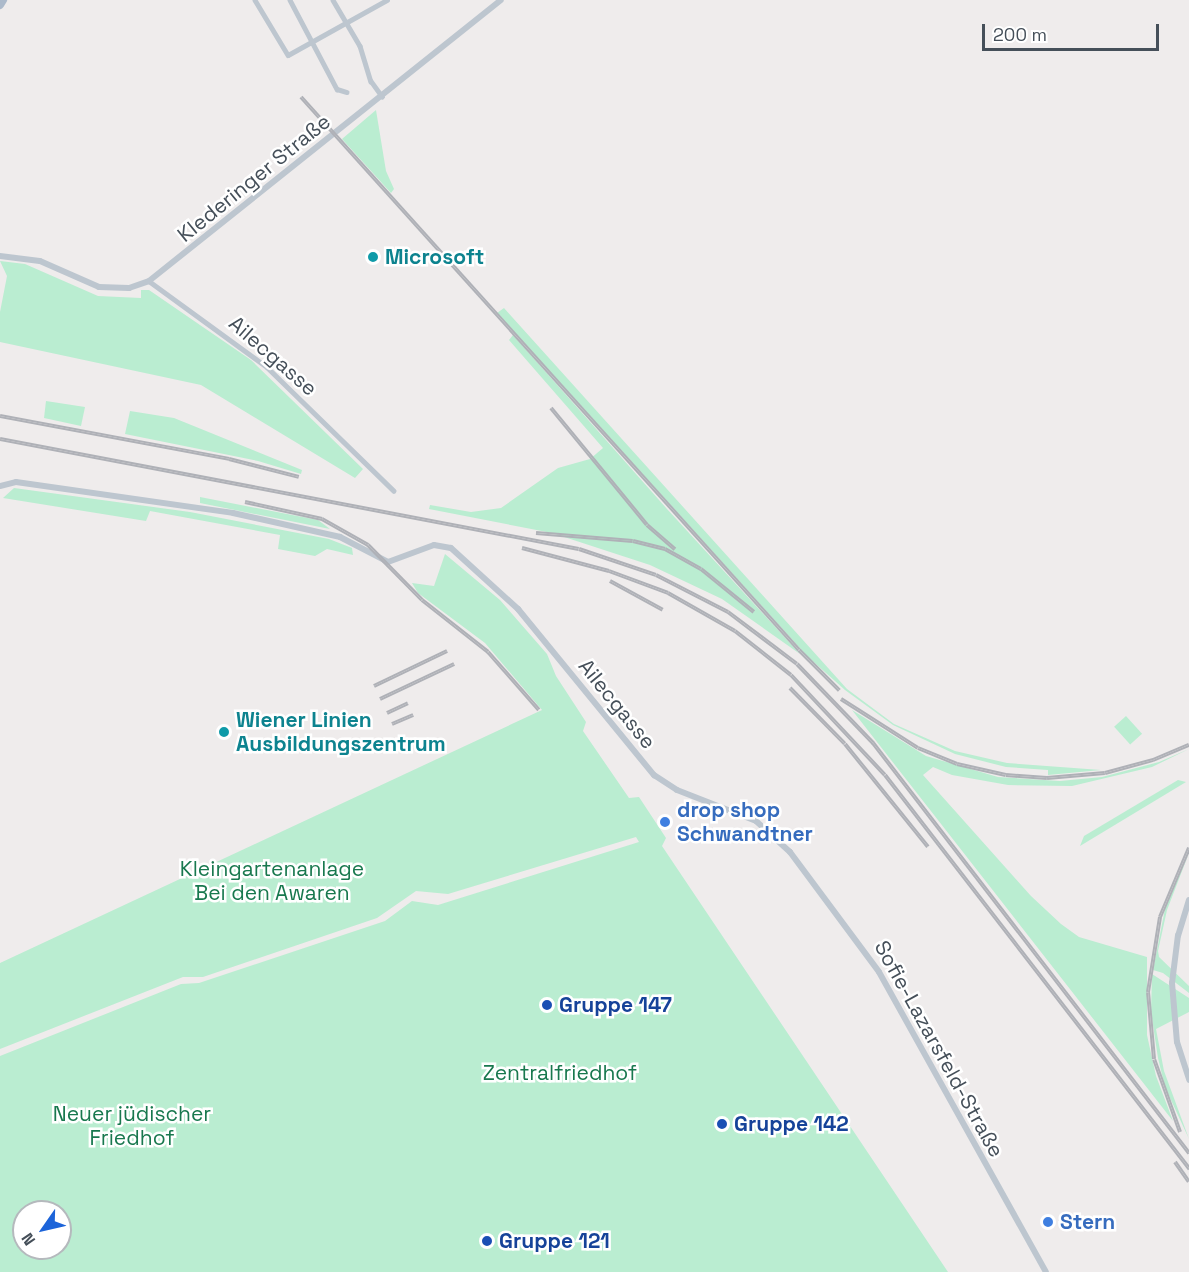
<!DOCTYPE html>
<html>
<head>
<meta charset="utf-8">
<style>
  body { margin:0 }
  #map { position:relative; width:1189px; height:1272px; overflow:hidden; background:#efecec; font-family:"Space Grotesk",sans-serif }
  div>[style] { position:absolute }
  .green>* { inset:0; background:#baedd1; transform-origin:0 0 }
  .minor>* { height:4.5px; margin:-2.25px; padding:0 2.25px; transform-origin:2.25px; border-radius:2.25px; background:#bdc6cf }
  .tertiary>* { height:6px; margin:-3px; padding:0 3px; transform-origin:3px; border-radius:3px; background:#bdc6cf }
  .primary>* { height:8px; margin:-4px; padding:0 4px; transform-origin:4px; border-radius:4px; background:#acbacb }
  .rail>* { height:4px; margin-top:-2px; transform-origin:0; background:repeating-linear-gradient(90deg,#fff 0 4.5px,#afb1b7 0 9px); box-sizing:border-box; border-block:2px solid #afb1b7 }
  .dots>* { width:16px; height:16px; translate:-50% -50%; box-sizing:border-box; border:3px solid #fff; border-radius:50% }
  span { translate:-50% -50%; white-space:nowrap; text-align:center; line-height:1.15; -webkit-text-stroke:5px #fff; paint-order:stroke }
  .street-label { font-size:21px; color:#454f59 }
  .culture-label { font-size:21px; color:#0d838f; font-weight:700 }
  .left { translate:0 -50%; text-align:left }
  .shop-label { font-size:21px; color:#366cbe; font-weight:700 }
  .park-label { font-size:21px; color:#18784e }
  .transit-label { font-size:21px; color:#164399; font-weight:700 }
  .north { position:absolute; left:12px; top:1200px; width:60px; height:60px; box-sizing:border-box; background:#fff; border:2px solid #b5b9bd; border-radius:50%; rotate:236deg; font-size:16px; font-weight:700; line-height:24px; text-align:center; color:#454f59 }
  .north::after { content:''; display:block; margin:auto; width:21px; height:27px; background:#1c64d9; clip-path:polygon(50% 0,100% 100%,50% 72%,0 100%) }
  .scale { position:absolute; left:982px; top:24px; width:177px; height:27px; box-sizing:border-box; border:3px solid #454f59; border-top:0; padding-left:8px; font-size:18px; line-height:21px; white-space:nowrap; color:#454f59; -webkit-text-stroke:4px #fff; paint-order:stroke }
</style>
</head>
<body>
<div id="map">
  <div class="green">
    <i style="clip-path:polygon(376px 110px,386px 171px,394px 189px,391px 193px,342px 139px)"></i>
    <i style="clip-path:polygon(0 261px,25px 264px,98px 296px,141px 298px,141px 290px,149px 290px,251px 360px,363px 469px,355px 478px,201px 385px,0 342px,0 312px,7px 276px)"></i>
    <i style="clip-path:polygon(504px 308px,847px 689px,894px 724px,955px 751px,1007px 763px,1101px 770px,1048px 775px,1048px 770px,1006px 767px,955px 754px,893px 725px,845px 690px,807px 656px,497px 313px)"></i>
    <i style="clip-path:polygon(513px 335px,667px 509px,800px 654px,722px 599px,650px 565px,552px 533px,429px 509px,430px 505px,471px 512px,501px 508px,558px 468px,590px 459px,603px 448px,509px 340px)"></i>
    <i style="clip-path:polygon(46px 401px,85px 407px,81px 426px,44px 418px)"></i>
    <i style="clip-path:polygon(130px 411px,174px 418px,302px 470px,301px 474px,258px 461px,125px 434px)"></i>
    <i style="clip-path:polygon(14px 488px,190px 512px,329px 539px,352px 548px,353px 555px,327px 549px,315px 556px,278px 549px,280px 535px,150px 511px,146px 521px,3px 498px)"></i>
    <i style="clip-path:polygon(200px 497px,318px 520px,330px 529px,200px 503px)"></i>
    <i style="clip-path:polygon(evenodd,445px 554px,500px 600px,547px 654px,556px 676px,586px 722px,583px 731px,629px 798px,639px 797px,666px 838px,662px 846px,948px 1272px,0 1272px,0 1056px,181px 984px,199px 983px,385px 921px,412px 901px,438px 905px,639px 842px,636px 837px,448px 894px,416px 891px,377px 918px,203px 977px,183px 977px,0 1049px,0 963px,542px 710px,485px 643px,418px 593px,412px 583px,434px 586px,445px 554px,24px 1212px,60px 1212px,60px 1248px,24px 1248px,24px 1212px)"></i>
    <i style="clip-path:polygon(852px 710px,926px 756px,998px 777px,1060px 781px,1102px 777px,1159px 762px,1189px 749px,1152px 767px,1072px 786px,1008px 785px,952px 775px,933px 767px,923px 775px,1031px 896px,1061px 924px,1079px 937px,1147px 957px,1147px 1035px,1156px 1076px,1173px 1121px)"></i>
    <i style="left:1126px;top:716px;width:24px;height:16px;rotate:48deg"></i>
    <i style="clip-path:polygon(1178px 780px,1186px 782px,1080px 846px,1084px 836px)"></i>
    <i style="clip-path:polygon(1189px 853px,1167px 910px,1158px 951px,1159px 957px,1189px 986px,1189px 993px,1163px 973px,1153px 970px,1165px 909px)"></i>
    <i style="clip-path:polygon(1152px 974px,1189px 998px,1189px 1012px,1156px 1029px,1164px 1071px,1189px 1139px,1165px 1087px,1158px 1058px,1151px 1012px)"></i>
  </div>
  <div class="minor">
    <i style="left:255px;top:0;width:64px;rotate:59deg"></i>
    <i style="left:288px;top:55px;width:113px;rotate:-29.1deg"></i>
    <i style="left:290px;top:0;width:101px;rotate:62.2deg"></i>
    <i style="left:337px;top:89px;width:10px;rotate:17deg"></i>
    <i style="left:333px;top:0;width:53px;rotate:59.6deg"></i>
    <i style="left:360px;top:46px;width:37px;rotate:73deg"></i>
    <i style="left:371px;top:81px;width:19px;rotate:54deg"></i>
    <i style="left:149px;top:281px;width:146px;rotate:36.1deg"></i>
    <i style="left:267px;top:367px;width:177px;rotate:44.3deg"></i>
  </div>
  <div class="tertiary">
    <i style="left:0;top:256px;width:40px;rotate:7.1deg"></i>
    <i style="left:40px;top:261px;width:64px;rotate:23.8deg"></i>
    <i style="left:99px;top:287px;width:30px;rotate:2deg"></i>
    <i style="left:129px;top:288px;width:21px;rotate:-19deg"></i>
    <i style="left:149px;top:281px;width:450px;rotate:-38.6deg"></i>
    <i style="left:0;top:486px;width:16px;rotate:-14deg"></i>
    <i style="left:16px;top:482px;width:219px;rotate:8.1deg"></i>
    <i style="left:233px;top:513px;width:110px;rotate:12.6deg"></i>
    <i style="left:340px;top:537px;width:54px;rotate:27.5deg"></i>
    <i style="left:388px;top:562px;width:49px;rotate:-20.3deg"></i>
    <i style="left:434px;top:545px;width:17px;rotate:10deg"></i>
    <i style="left:451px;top:548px;width:91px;rotate:42.3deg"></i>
    <i style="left:518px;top:609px;width:215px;rotate:50.7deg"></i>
    <i style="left:654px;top:775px;width:27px;rotate:33deg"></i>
    <i style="left:677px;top:790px;width:85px;rotate:21.4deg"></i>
    <i style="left:756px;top:821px;width:46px;rotate:42.4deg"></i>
    <i style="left:790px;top:852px;width:149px;rotate:53.4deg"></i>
    <i style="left:879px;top:972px;width:343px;rotate:60.9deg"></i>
    <i style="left:1189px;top:900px;width:37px;rotate:107deg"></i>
    <i style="left:1178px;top:935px;width:48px;rotate:97.1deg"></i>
    <i style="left:1172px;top:983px;width:59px;rotate:85.2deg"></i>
    <i style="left:1177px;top:1042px;width:40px;rotate:72deg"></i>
  </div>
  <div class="primary">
    <i style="left:0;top:5px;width:6px;rotate:-59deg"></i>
  </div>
  <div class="rail">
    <i style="left:301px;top:97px;width:744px;rotate:48deg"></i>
    <i style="left:799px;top:650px;width:57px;rotate:45deg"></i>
    <i style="left:551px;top:408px;width:151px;rotate:50.6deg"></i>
    <i style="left:647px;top:525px;width:37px;rotate:41deg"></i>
    <i style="left:0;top:416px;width:233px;rotate:10.6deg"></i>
    <i style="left:229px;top:459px;width:72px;rotate:14.4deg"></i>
    <i style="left:0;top:439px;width:589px;rotate:10.76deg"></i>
    <i style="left:579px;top:549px;width:81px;rotate:18.7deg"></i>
    <i style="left:656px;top:575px;width:81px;rotate:27.2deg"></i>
    <i style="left:728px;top:612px;width:86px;rotate:37deg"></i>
    <i style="left:797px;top:664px;width:110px;rotate:46.1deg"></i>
    <i style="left:873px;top:743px;width:518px;rotate:52.38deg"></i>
    <i style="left:245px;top:502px;width:79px;rotate:12.4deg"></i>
    <i style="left:322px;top:519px;width:53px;rotate:29.5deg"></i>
    <i style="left:368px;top:545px;width:77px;rotate:45.5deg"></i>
    <i style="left:422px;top:600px;width:84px;rotate:38.2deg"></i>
    <i style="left:488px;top:652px;width:77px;rotate:48.7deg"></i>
    <i style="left:536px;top:533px;width:97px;rotate:4.7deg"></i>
    <i style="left:633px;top:541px;width:33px;rotate:14deg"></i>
    <i style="left:665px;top:549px;width:41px;rotate:29.1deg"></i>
    <i style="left:701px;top:569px;width:68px;rotate:39.1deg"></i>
    <i style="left:522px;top:548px;width:90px;rotate:14.8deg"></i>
    <i style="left:609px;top:571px;width:63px;rotate:20.4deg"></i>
    <i style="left:668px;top:593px;width:77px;rotate:29.6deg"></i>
    <i style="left:735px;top:631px;width:71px;rotate:38.2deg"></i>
    <i style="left:791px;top:675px;width:137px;rotate:46.8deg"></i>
    <i style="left:885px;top:775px;width:498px;rotate:52.3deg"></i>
    <i style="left:610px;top:581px;width:60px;rotate:28.7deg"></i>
    <i style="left:374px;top:686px;width:81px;rotate:-25.6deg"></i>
    <i style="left:790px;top:688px;width:78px;rotate:45.5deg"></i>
    <i style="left:845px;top:744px;width:132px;rotate:51.1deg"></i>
    <i style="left:380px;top:699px;width:82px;rotate:-25.3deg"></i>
    <i style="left:841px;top:699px;width:91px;rotate:32.5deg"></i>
    <i style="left:918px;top:748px;width:42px;rotate:22.3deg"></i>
    <i style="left:957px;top:764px;width:50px;rotate:12.7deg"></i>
    <i style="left:1006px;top:775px;width:41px;rotate:4.2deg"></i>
    <i style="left:1047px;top:778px;width:58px;rotate:-4.9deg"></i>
    <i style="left:1105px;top:773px;width:50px;rotate:-15.2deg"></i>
    <i style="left:1153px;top:760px;width:39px;rotate:-23deg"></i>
    <i style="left:387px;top:713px;width:23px;rotate:-25deg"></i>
    <i style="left:392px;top:724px;width:23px;rotate:-23deg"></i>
    <i style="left:1180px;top:1132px;width:77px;rotate:-109.6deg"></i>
    <i style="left:1154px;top:1059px;width:67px;rotate:-95.1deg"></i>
    <i style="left:1148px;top:992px;width:76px;rotate:-80.9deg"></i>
    <i style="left:1160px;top:917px;width:75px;rotate:-67.2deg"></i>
    <i style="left:1175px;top:1162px;width:24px;rotate:55deg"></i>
  </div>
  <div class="dots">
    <i style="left:373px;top:257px;background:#0f9aa8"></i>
    <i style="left:224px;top:732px;background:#0f9aa8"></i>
    <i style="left:665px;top:822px;background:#3f7fe0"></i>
    <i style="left:547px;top:1005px;background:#1a4fb4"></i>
    <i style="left:722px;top:1124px;background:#1a4fb4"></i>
    <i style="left:1048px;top:1222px;background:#3f7fe0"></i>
    <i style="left:487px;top:1241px;background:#1a4fb4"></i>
  </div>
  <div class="street-label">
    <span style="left:254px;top:178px;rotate:-39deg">Klederinger Straße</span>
    <span style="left:273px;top:356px;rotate:41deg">Ailecgasse</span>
    <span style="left:617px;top:704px;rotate:51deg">Ailecgasse</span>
    <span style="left:939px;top:1049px;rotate:61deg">Sofie-Lazarsfeld-Straße</span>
  </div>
  <div class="culture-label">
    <span class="left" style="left:385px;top:257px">Microsoft</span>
    <span class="left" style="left:236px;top:732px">Wiener Linien<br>Ausbildungszentrum</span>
  </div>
  <div class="shop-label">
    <span class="left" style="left:677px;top:822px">drop shop<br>Schwandtner</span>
    <span class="left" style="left:1060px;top:1222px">Stern</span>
  </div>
  <div class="park-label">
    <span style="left:272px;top:881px">Kleingartenanlage<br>Bei den Awaren</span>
    <span style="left:560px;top:1073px">Zentralfriedhof</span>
    <span style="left:132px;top:1126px">Neuer jüdischer<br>Friedhof</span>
  </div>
  <div class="transit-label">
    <span class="left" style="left:559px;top:1005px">Gruppe 147</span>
    <span class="left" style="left:734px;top:1124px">Gruppe 142</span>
    <span class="left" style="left:499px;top:1241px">Gruppe 121</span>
  </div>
  <div class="north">N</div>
  <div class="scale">200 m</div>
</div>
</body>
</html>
